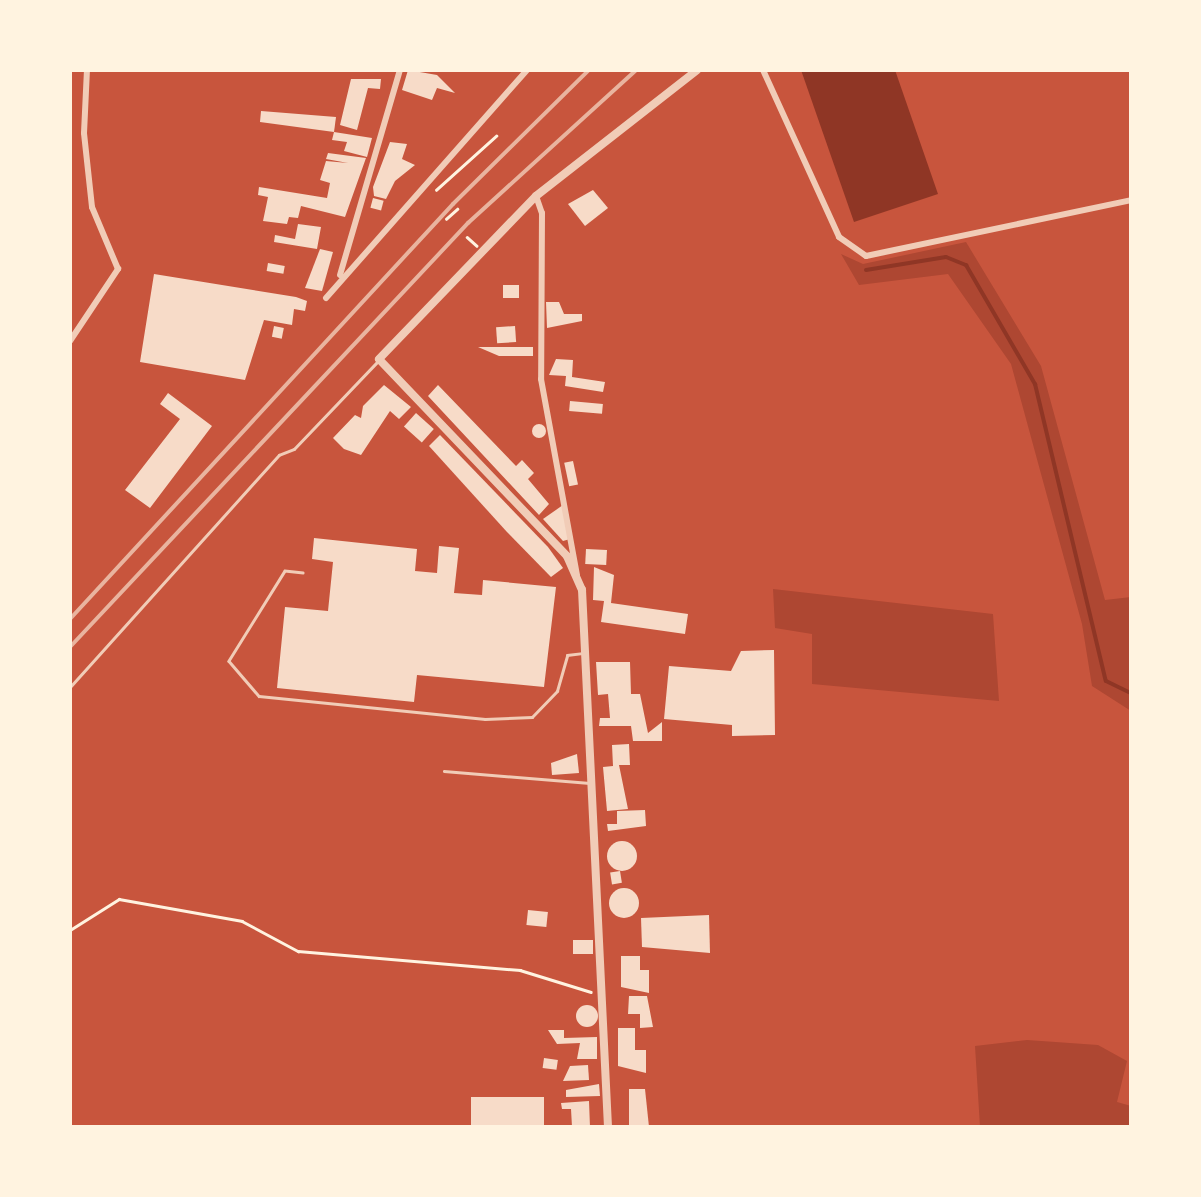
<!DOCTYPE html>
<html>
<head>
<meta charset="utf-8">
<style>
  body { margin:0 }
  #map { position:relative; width:1201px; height:1197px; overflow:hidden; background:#c8553d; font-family:Figtree,sans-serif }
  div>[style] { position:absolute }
  .green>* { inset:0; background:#ae4732 }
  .water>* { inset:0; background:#8f3625 }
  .stream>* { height:4px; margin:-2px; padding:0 2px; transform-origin:2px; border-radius:2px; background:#8f3625 }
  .building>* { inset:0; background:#f7dbc8; transform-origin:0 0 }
  .round { border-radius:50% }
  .path>* { height:2.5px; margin:-1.25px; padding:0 1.25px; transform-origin:1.25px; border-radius:1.25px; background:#fff3e0 }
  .service>* { height:2.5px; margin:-1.25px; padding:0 1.25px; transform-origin:1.25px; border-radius:1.25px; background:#f1ccb7 }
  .minor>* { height:6px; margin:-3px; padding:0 3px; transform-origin:3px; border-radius:3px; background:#f1ccb7 }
  .tertiary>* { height:8px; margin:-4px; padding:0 4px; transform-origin:4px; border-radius:4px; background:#f1ccb7 }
  .rail>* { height:4px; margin:-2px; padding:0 2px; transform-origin:2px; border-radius:2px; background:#e9b49f }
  span { translate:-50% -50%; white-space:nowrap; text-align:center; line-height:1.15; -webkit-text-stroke:8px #fff3e0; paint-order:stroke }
  .frame { position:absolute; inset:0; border:72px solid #fff3e0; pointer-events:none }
</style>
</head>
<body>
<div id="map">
  <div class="green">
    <i style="clip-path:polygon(966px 242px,1041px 366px,1105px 600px,1131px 597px,1131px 711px,1092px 686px,1082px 624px,1011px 364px,948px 274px,859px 285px,841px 254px,863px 264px)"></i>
    <i style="clip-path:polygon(773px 589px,993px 614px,999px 701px,812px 684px,812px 634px,775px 628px)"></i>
    <i style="clip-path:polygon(1027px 1040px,1098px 1045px,1127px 1061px,1117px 1102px,1131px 1106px,1131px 1127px,980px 1127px,975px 1046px)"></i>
  </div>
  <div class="water">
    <i style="clip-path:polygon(801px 70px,895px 70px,938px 194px,854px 222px)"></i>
  </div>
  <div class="stream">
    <i style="left:866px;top:270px;width:81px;rotate:-9.2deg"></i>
    <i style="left:946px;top:257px;width:22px;rotate:22deg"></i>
    <i style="left:966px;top:265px;width:138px;rotate:59.9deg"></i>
    <i style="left:1035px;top:384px;width:305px;rotate:76.6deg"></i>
    <i style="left:1106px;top:681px;width:28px;rotate:26deg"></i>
  </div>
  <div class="building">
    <i style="clip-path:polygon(408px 70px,437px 75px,455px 93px,437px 88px,432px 100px,402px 90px)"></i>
    <i style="clip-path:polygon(351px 79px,381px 79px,380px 89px,368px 88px,357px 130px,340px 125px)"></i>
    <i style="clip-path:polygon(261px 111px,336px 117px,334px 132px,260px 122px)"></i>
    <i style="clip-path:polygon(334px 132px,372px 138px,367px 157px,344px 151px,347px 142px,332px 140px)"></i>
    <i style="clip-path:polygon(390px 142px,407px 144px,402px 159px,415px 165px,395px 181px,386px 199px,374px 196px,373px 187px)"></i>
    <i style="clip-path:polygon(328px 153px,366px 158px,345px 217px,301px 206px,298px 218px,289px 217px,287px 224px,263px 221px,268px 197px,258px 195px,259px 187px,327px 198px,330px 183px,320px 180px,326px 161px,348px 163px,326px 159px)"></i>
    <i style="clip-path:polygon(593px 190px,608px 208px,585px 226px,568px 204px)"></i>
    <i style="left:373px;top:198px;width:11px;height:10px;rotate:15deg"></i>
    <i style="clip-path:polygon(298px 224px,321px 227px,317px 249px,274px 242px,275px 235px,295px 239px)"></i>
    <i style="clip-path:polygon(320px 249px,333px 252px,322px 291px,305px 288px)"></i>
    <i style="left:268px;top:263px;width:17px;height:8px;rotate:10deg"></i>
    <i style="clip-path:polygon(154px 274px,296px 297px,307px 301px,305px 311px,294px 309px,292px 325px,264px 320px,245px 380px,140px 362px)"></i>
    <i style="left:503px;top:285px;width:16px;height:13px"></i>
    <i style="clip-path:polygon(546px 302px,559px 302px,564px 314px,582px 314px,582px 321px,547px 328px)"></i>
    <i style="left:274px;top:326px;width:10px;height:11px;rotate:11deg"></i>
    <i style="left:515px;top:326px;width:16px;height:19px;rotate:86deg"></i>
    <i style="clip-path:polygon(478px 347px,533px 347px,533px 356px,499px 356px)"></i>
    <i style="clip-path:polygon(556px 359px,573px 360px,572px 377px,605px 382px,603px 392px,565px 386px,566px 376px,549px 375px)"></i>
    <i style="clip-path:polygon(384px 385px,411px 407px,399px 419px,390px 411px,361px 455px,344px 449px,333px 438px,355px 415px,361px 418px,363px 406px)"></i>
    <i style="clip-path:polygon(438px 385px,516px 466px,522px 460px,534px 473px,528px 479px,549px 504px,539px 515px,428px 396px)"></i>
    <i style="clip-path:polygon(168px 393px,212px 426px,150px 508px,125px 490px,180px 419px,160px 404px)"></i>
    <i style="left:570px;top:401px;width:33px;height:10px;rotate:5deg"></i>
    <i style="left:416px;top:413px;width:24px;height:18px;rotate:42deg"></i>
    <i class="round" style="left:532px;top:424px;width:14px;height:14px"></i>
    <i style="clip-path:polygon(440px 435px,548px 547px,563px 568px,551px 577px,507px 532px,429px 446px)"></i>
    <i style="left:573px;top:461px;width:24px;height:9px;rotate:78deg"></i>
    <i style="clip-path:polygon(563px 505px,570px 539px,563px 541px,543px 519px)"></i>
    <i style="clip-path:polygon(314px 538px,417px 549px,415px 571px,437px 573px,439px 546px,459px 548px,454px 593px,482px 595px,483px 580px,556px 587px,544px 687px,417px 675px,414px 702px,277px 688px,285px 607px,328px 611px,333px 562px,312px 559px)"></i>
    <i style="left:586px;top:549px;width:21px;height:15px;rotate:3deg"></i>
    <i style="clip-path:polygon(594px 567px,614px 575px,611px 603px,688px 614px,685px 634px,601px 622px,604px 601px,593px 600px)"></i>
    <i style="clip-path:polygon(774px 650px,775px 735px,732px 736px,732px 725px,664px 719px,669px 666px,731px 671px,741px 651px)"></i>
    <i style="clip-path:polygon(596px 662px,630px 662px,631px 694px,640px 694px,648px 733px,662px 722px,662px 741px,633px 741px,631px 726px,599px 726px,600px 718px,610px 718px,608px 694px,598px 695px)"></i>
    <i style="clip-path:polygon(629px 744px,630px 765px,619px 765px,628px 809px,607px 811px,603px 767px,613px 766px,612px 745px)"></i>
    <i style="clip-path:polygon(577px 754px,579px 773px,552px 775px,551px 763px)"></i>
    <i style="clip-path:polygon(645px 810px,646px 826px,608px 831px,607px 824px,617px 824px,617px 811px)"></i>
    <i class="round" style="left:607px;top:841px;width:30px;height:30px"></i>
    <i style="left:620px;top:871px;width:12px;height:10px;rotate:81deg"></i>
    <i class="round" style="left:609px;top:888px;width:30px;height:30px"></i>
    <i style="left:528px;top:910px;width:20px;height:15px;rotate:6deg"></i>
    <i style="clip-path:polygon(709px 915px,710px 953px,642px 947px,641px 918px)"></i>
    <i style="left:573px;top:940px;width:20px;height:14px"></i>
    <i style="clip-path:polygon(621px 956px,640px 956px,640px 970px,649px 970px,649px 993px,621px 987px)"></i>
    <i style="clip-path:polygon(629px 996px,647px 996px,653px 1027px,640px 1028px,640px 1014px,628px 1014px)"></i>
    <i class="round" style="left:576px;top:1005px;width:22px;height:22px"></i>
    <i style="clip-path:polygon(618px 1028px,635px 1028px,635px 1050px,646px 1050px,646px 1073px,618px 1066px)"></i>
    <i style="clip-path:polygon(548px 1030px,564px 1030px,564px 1038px,597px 1037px,597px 1059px,577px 1059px,580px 1043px,557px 1044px)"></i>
    <i style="left:544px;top:1058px;width:14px;height:10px;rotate:8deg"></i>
    <i style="clip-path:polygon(588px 1065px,589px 1080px,563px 1081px,570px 1066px)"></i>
    <i style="clip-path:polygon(599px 1084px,600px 1096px,566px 1097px,566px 1090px)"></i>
    <i style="clip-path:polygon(629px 1089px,645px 1089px,649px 1127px,629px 1127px)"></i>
    <i style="left:544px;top:1097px;width:30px;height:73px;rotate:90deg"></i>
    <i style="clip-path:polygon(589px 1101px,590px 1127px,572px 1127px,571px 1109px,562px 1109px,561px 1103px)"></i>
  </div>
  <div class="path">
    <i style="left:436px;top:190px;width:81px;rotate:-42deg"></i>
    <i style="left:446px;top:219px;width:15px;rotate:-42deg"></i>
    <i style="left:467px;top:237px;width:13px;rotate:42deg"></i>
    <i style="left:70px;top:930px;width:58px;rotate:-32.3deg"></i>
    <i style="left:119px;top:899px;width:125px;rotate:10.1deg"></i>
    <i style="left:242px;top:921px;width:64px;rotate:28.2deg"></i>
    <i style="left:298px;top:951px;width:223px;rotate:4.9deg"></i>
    <i style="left:520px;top:970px;width:74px;rotate:17.2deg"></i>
  </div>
  <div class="service">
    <i style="left:303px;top:573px;width:18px;rotate:-174deg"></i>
    <i style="left:285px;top:571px;width:106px;rotate:121.9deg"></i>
    <i style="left:229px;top:661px;width:46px;rotate:49.4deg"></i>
    <i style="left:259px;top:696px;width:227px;rotate:5.8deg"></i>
    <i style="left:485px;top:719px;width:47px;rotate:-2.4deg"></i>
    <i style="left:532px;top:717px;width:36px;rotate:-46deg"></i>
    <i style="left:557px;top:691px;width:37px;rotate:-74deg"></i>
    <i style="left:567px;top:655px;width:17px;rotate:-7deg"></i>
    <i style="left:70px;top:687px;width:312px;rotate:-48deg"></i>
    <i style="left:279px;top:455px;width:16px;rotate:-22deg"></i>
    <i style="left:294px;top:449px;width:123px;rotate:-46.3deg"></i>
    <i style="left:444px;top:771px;width:146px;rotate:4.7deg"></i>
  </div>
  <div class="minor">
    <i style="left:763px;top:70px;width:183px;rotate:65.5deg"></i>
    <i style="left:839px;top:237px;width:33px;rotate:35deg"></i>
    <i style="left:866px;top:256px;width:271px;rotate:-11.9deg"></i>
    <i style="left:536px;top:196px;width:18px;rotate:71deg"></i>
    <i style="left:542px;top:213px;width:166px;rotate:90.3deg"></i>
    <i style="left:541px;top:379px;width:199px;rotate:79.6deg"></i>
    <i style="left:340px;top:275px;width:214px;rotate:-73.7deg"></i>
    <i style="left:326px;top:298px;width:304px;rotate:-48.6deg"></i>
    <i style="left:70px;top:341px;width:87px;rotate:-56.3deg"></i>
    <i style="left:118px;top:269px;width:67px;rotate:-112.8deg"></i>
    <i style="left:92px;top:207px;width:74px;rotate:-96.2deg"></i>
    <i style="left:84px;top:133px;width:63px;rotate:-87.3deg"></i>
  </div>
  <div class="tertiary">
    <i style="left:608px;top:1127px;width:538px;rotate:-92.77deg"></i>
    <i style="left:582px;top:590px;width:37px;rotate:-114deg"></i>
    <i style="left:567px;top:556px;width:272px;rotate:-133.7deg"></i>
    <i style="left:379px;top:359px;width:226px;rotate:-46.1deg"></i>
    <i style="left:536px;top:196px;width:204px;rotate:-38deg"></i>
  </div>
  <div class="rail">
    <i style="left:70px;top:619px;width:565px;rotate:-47.3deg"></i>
    <i style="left:453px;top:204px;width:191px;rotate:-44.6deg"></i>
    <i style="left:70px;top:647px;width:582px;rotate:-46.81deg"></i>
    <i style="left:468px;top:223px;width:227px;rotate:-42.3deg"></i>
  </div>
  <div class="frame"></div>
</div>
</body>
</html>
